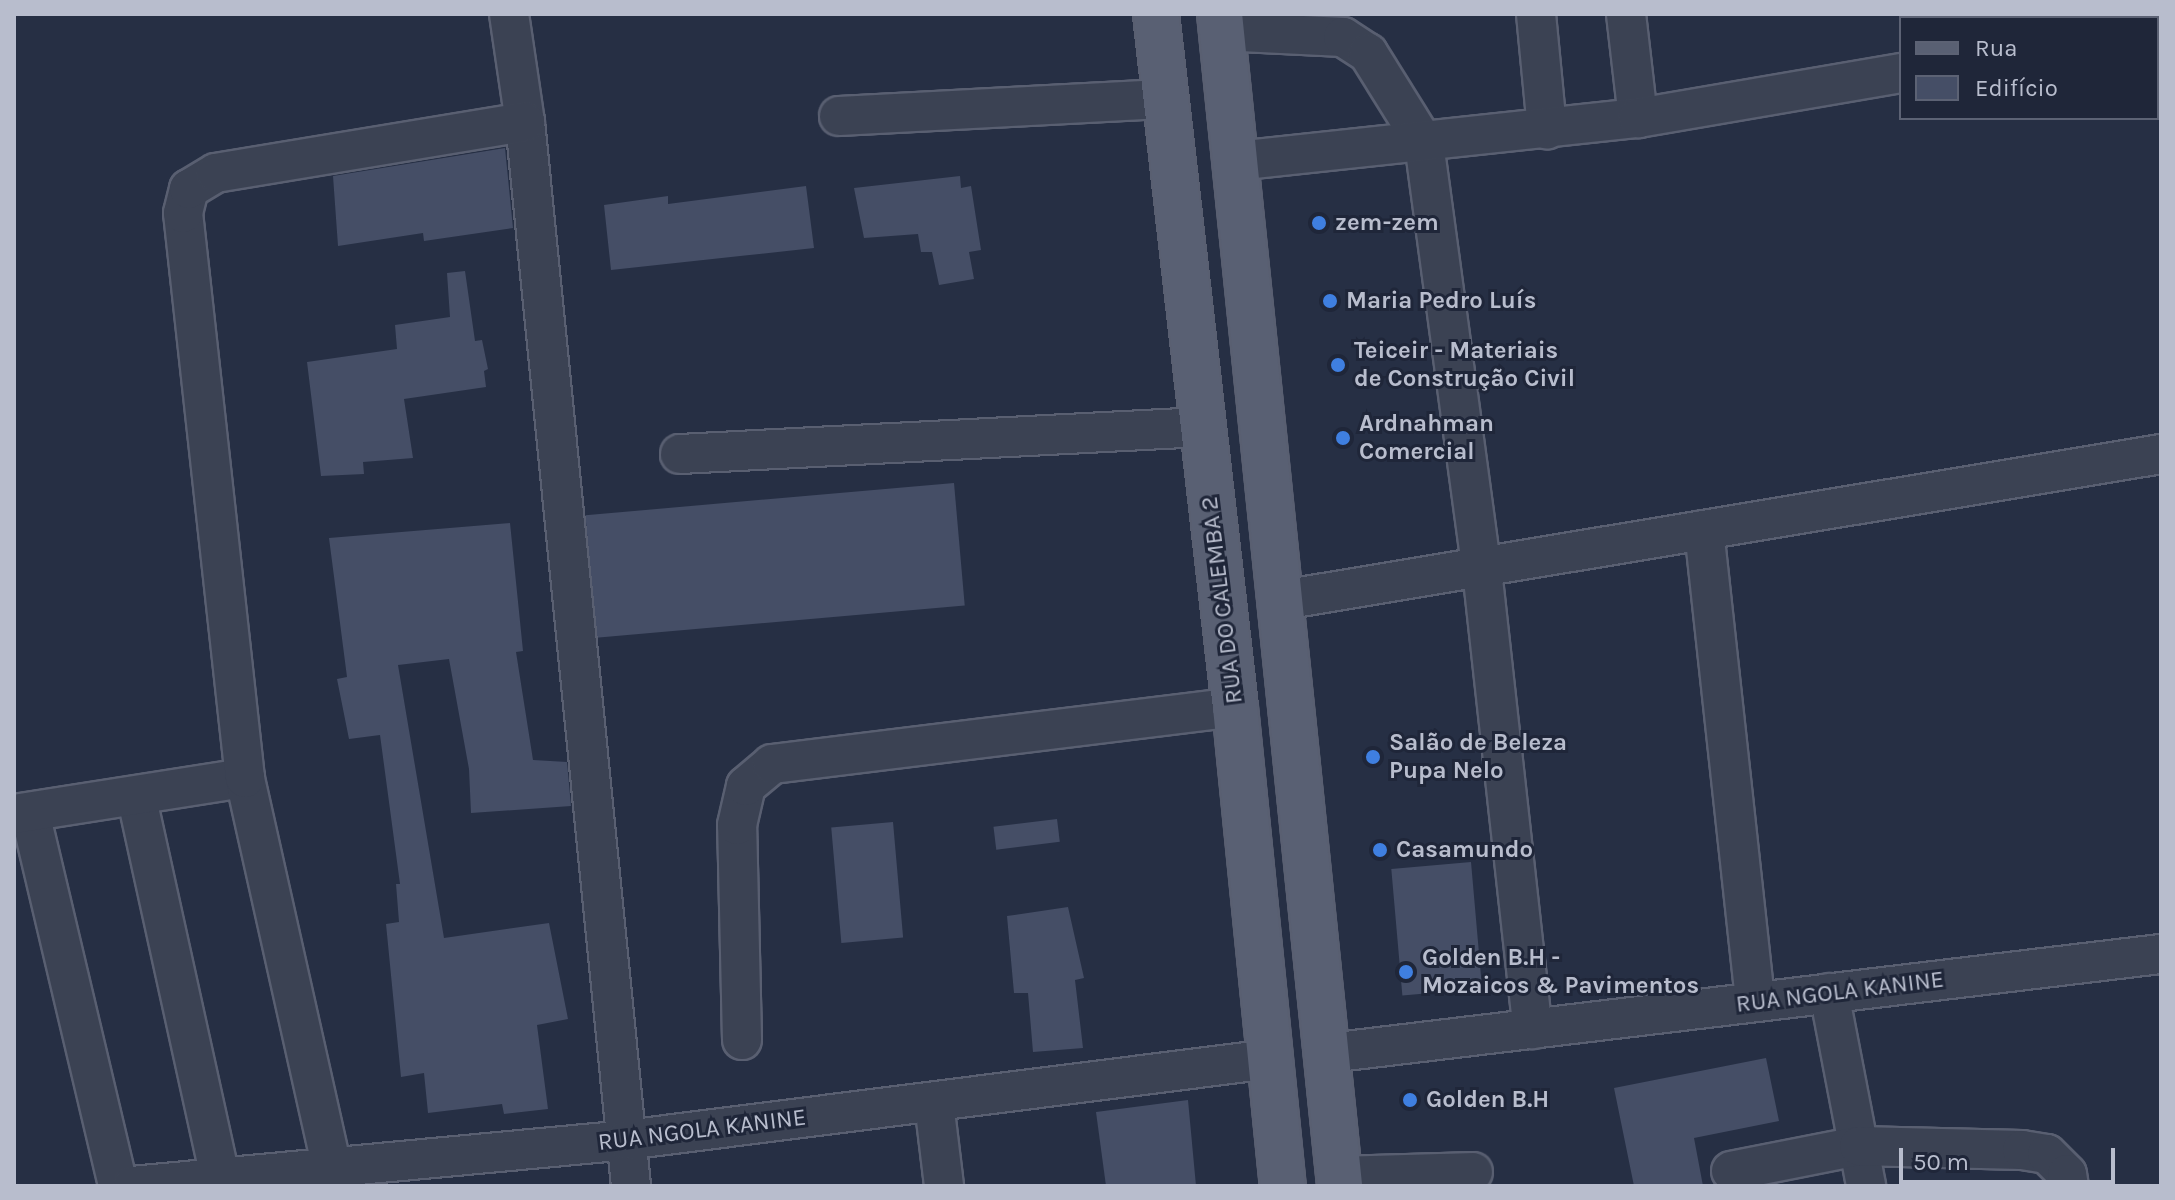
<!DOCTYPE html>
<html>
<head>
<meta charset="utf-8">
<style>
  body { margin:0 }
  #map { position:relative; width:2175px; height:1200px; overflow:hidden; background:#262f44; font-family:Karla,sans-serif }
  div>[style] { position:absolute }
  .building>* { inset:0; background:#454e66; transform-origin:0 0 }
  .roads { filter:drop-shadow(2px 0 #595f71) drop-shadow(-2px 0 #595f71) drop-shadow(0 2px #595f71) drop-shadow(0 -2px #595f71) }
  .minor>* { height:38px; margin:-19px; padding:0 19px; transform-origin:19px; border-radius:19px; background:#3b4253 }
  .major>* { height:44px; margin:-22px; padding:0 22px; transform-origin:22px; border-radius:22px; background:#596073 }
  .dots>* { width:22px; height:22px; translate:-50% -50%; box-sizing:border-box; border:4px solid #1f2639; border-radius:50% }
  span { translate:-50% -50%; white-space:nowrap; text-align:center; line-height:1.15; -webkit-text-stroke:6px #1f2639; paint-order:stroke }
  .poi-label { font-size:24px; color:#b8bdcd; font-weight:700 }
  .left { translate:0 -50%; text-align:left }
  .street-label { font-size:24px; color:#b8bdcd }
  .frame { position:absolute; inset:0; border:16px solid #b8bdcd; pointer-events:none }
  .legend { position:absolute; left:1899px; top:16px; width:260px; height:104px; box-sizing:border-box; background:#1f2639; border:2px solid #5c6274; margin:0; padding:10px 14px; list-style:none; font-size:24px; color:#b8bdcd }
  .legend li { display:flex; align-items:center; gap:16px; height:40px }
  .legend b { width:40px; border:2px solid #5c6274 }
  .scale { position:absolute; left:1899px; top:1148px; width:216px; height:36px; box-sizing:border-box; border:4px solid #b8bdcd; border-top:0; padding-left:10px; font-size:24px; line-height:28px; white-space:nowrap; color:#b8bdcd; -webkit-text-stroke:6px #1f2639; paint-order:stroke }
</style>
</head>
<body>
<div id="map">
  <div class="building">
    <i style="clip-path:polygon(505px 148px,513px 228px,424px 241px,423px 233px,338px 246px,333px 176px)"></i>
    <i style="clip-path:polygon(960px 176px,961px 188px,971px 186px,981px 250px,969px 252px,974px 279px,939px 285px,932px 252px,921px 252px,918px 234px,864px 238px,854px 188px)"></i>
    <i style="clip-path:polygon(806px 186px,814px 248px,611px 270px,604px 205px,668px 196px,668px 204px)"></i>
    <i style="clip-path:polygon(465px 271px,475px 341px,482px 340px,488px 369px,484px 371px,486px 387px,404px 399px,413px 458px,363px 462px,364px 474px,321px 476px,307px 362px,397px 349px,395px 325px,450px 317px,447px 273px)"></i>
    <i style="left:954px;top:483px;width:123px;height:370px;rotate:85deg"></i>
    <i style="clip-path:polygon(510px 523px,523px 651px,516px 652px,533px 760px,567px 762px,571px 806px,471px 813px,469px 769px,449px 659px,398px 665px,444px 938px,549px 923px,568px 1019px,537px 1025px,548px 1109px,504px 1114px,502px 1104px,428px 1113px,424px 1073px,401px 1077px,386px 924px,399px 922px,396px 884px,400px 884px,380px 735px,349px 739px,337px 679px,347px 677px,329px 538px)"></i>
    <i style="left:1057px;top:819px;width:23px;height:64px;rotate:83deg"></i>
    <i style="left:893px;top:822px;width:116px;height:62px;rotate:85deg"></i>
    <i style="left:1471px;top:862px;width:127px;height:80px;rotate:85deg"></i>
    <i style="clip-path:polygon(1068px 907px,1084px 978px,1075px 980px,1083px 1048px,1033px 1052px,1028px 993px,1014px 993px,1007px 916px)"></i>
    <i style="clip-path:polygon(1766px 1058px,1779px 1121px,1694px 1138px,1703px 1186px,1634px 1186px,1614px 1088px)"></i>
    <i style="clip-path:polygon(1188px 1100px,1196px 1186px,1106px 1186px,1096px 1112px)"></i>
  </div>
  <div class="roads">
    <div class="minor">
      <i style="left:509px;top:14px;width:109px;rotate:81.6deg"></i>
      <i style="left:525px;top:122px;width:1069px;rotate:84.31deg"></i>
      <i style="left:1536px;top:14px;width:116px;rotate:84.5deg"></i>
      <i style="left:1626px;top:14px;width:105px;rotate:83.4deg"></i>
      <i style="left:2157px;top:28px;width:4px;rotate:-14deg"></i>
      <i style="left:1221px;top:31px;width:122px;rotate:2.8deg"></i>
      <i style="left:1343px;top:37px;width:30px;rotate:33deg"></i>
      <i style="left:1368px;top:53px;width:106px;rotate:58.1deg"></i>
      <i style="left:1424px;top:143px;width:431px;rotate:82.3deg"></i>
      <i style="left:1482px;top:570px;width:462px;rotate:83.7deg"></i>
      <i style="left:839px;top:116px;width:324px;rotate:-3deg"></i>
      <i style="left:1235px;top:161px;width:405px;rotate:-6.1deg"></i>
      <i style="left:1638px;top:118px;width:267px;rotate:-9.7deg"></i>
      <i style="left:680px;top:454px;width:523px;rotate:-2.96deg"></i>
      <i style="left:1704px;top:530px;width:474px;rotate:83.8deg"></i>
      <i style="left:1282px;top:600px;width:891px;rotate:-9.43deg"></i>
      <i style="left:137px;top:799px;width:387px;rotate:77.6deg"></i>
      <i style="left:30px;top:813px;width:383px;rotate:76.7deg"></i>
      <i style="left:14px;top:814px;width:234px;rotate:-8.9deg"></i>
      <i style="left:1829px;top:993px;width:197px;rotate:79.1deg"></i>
      <i style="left:742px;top:1040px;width:215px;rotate:-91.3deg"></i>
      <i style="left:737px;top:825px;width:40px;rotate:-77deg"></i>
      <i style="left:746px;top:786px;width:34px;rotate:-40deg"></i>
      <i style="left:772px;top:764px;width:466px;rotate:-7deg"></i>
      <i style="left:1329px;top:1053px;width:838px;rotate:-6.79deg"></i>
      <i style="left:934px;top:1103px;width:84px;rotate:83.1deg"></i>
      <i style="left:332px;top:1168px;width:400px;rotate:-102.6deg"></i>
      <i style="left:245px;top:778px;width:568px;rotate:-96.26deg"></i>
      <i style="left:183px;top:213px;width:25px;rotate:-76deg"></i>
      <i style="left:189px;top:189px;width:31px;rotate:-31deg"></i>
      <i style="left:216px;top:173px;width:313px;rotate:-9.4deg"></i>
      <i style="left:1731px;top:1171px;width:130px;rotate:-11.1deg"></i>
      <i style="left:1859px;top:1146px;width:163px;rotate:1.4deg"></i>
      <i style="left:2022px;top:1150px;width:25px;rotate:9deg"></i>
      <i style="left:2047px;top:1154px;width:28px;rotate:45deg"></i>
      <i style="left:2067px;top:1174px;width:12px;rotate:81deg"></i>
      <i style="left:1339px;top:1176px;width:134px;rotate:-1.7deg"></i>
      <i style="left:132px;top:1186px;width:496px;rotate:-5.3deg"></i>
      <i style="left:626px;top:1140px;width:649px;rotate:-7.17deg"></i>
    </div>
    <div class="major">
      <i style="left:1156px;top:14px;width:697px;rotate:83.5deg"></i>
      <i style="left:1235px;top:707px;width:481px;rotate:84.3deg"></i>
      <i style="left:1220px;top:14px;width:1178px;rotate:84.15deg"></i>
    </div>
  </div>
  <div class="dots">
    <i style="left:1319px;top:223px;background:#3f7fe0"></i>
    <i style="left:1330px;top:301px;background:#3f7fe0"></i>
    <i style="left:1338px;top:365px;background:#3f7fe0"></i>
    <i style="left:1343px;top:438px;background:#3f7fe0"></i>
    <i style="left:1373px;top:757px;background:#3f7fe0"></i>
    <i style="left:1380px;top:850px;background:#3f7fe0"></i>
    <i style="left:1406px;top:972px;background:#3f7fe0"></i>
    <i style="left:1410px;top:1100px;background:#3f7fe0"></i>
  </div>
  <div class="poi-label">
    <span class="left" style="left:1335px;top:223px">zem-zem</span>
    <span class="left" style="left:1346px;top:301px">Maria Pedro Luís</span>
    <span class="left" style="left:1354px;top:365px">Teiceir - Materiais<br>de Construção Civil</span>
    <span class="left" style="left:1359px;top:438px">Ardnahman<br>Comercial</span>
    <span class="left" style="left:1389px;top:757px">Salão de Beleza<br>Pupa Nelo</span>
    <span class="left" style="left:1396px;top:850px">Casamundo</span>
    <span class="left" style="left:1422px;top:972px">Golden B.H -<br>Mozaicos &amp; Pavimentos</span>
    <span class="left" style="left:1426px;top:1100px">Golden B.H</span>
  </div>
  <div class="street-label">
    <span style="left:1222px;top:600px;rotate:-97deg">RUA DO CALEMBA 2</span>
    <span style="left:1840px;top:992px;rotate:-7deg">RUA NGOLA KANINE</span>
    <span style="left:702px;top:1130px;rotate:-7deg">RUA NGOLA KANINE</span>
  </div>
  <div class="frame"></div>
  <ul class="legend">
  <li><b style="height:10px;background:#596073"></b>Rua</li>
  <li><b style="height:22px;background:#454e66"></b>Edifício</li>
  </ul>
  <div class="scale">50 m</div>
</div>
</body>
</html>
